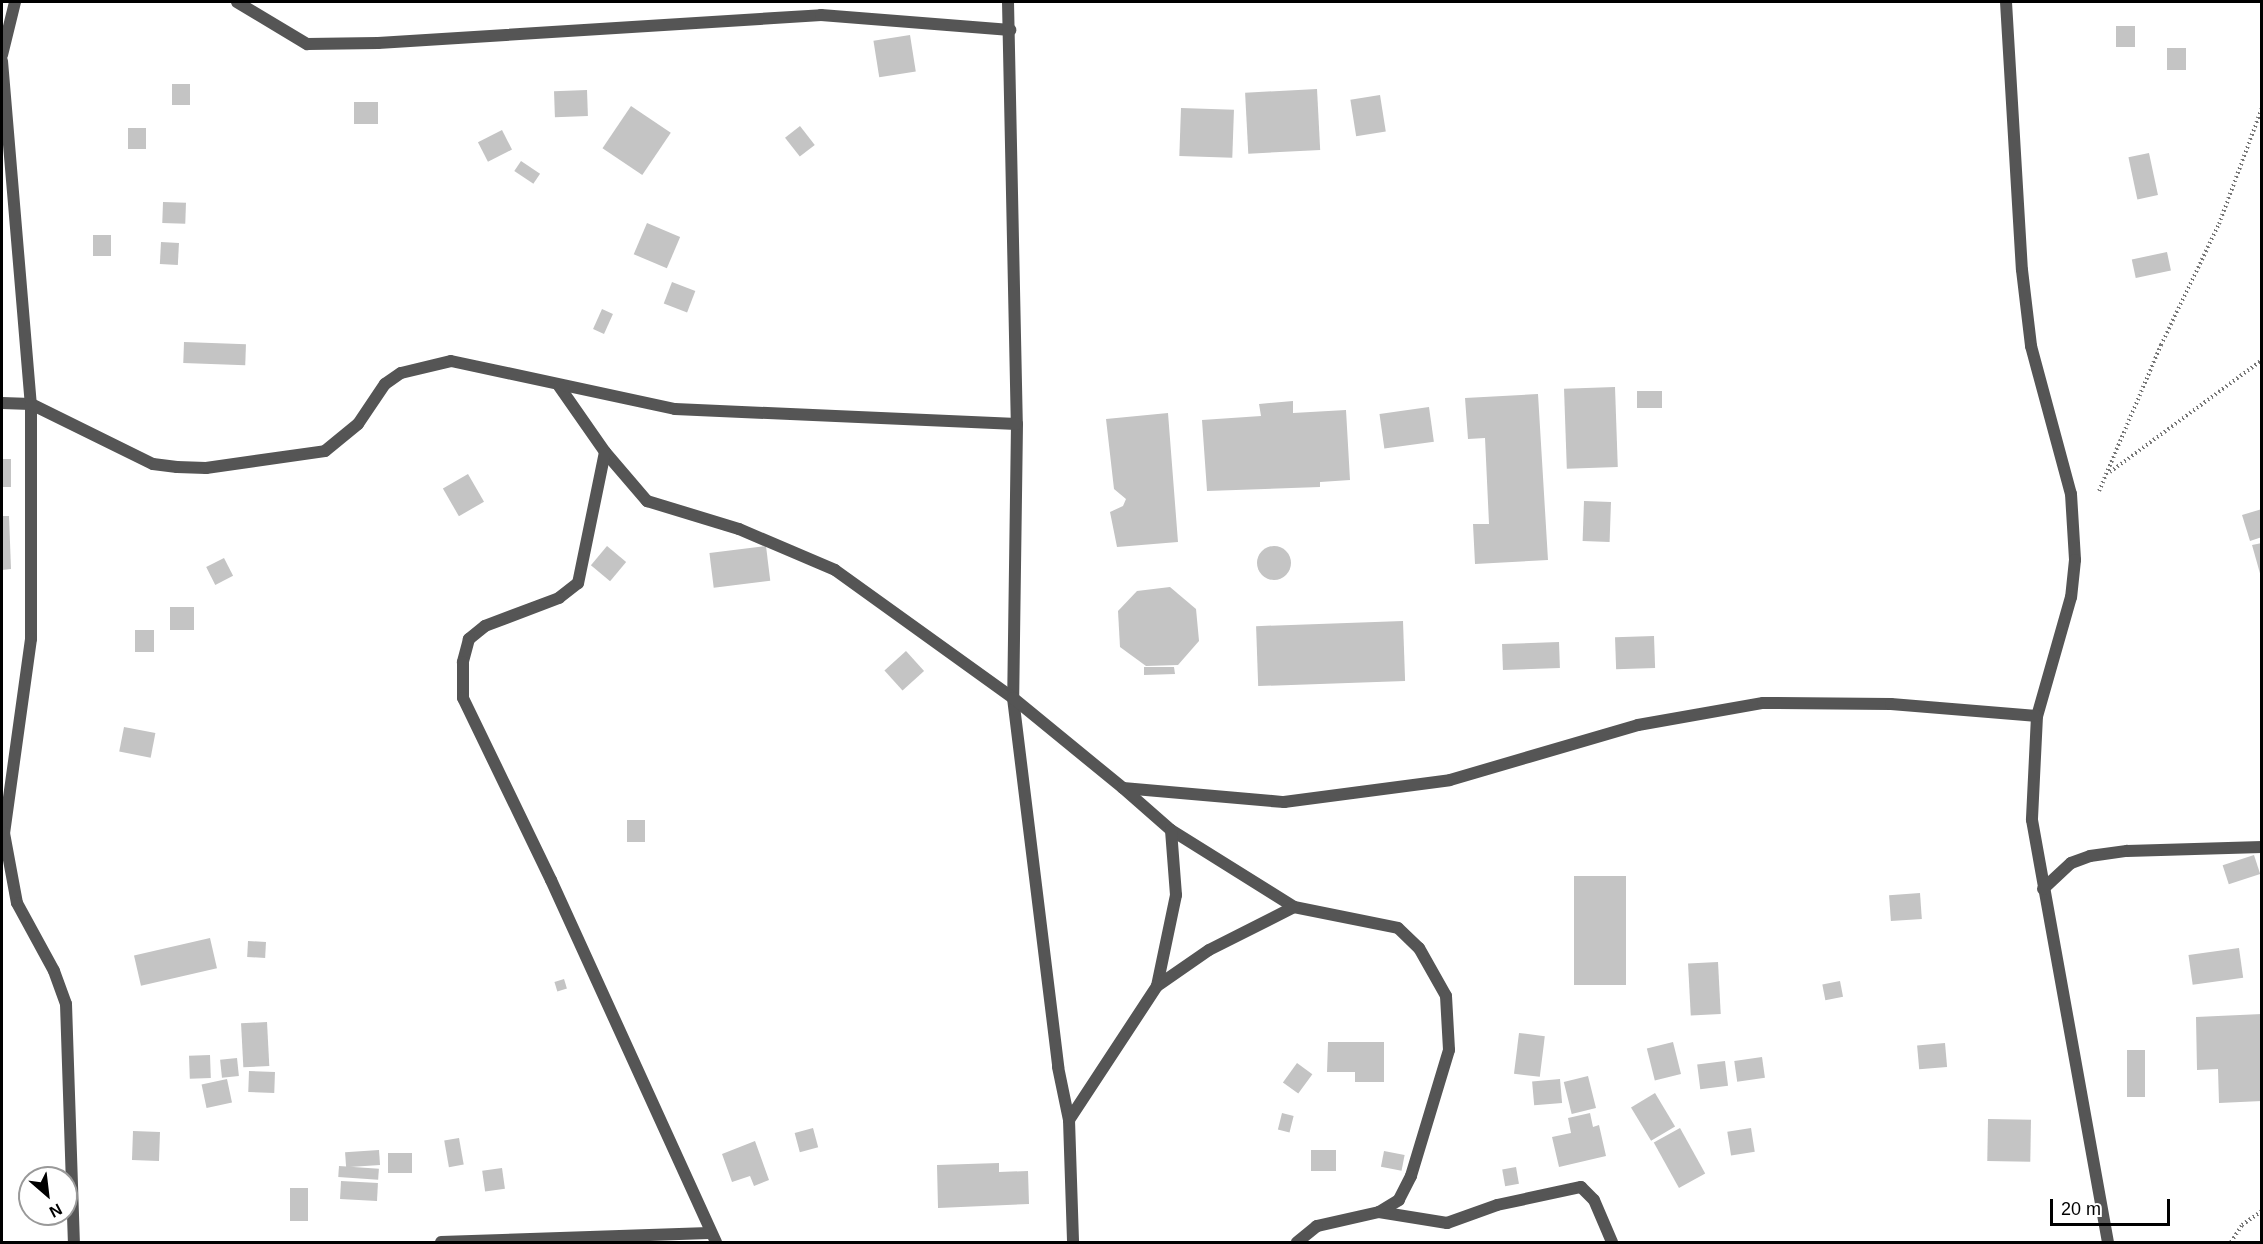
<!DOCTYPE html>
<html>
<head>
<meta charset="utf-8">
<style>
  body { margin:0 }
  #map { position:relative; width:2263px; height:1244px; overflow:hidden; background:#fff; font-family:Helvetica,sans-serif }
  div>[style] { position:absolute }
  .building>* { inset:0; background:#c4c4c4; transform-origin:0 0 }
  .round { border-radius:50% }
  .path>* { height:4px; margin-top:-2px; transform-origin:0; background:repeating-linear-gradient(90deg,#777 0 1.5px,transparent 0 4.5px) }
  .street>* { height:12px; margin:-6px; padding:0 6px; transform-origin:6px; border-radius:6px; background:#555 }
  span { translate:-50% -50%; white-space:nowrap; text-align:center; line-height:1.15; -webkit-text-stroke:4.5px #fff; paint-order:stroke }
  .frame { position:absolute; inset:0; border:3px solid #000; pointer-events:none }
  .north { position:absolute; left:18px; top:1166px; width:60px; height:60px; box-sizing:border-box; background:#fff; border:2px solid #999; border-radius:50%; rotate:152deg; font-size:16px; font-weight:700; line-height:24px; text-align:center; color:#000 }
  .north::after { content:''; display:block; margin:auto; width:21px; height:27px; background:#000; clip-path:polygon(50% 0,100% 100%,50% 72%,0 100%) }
  .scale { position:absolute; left:2050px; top:1199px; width:120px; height:27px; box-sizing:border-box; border:3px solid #000; border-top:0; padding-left:8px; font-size:18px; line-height:21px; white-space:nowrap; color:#000; -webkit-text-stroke:4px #fff; paint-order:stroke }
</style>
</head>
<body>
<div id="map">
  <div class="building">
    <i style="left:2116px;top:26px;width:19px;height:21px"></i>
    <i style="left:910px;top:35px;width:37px;height:37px;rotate:81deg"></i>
    <i style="left:2167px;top:48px;width:19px;height:22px"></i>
    <i style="left:172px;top:84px;width:18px;height:21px"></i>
    <i style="left:1317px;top:89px;width:61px;height:72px;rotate:87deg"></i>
    <i style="left:587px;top:90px;width:26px;height:33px;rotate:88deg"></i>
    <i style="left:1380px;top:95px;width:37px;height:30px;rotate:81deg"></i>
    <i style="left:354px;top:102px;width:24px;height:22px"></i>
    <i style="left:631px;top:106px;width:48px;height:51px;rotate:34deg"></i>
    <i style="left:1181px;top:108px;width:53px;height:48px;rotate:2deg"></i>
    <i style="left:800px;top:126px;width:24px;height:19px;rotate:52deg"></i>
    <i style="left:128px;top:128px;width:18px;height:21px"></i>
    <i style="left:502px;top:130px;width:22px;height:27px;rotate:63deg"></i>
    <i style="left:2149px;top:153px;width:43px;height:21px;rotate:78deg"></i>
    <i style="left:521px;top:161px;width:23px;height:12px;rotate:34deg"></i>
    <i style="left:163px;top:202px;width:23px;height:21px;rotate:2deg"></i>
    <i style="left:647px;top:223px;width:36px;height:34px;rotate:23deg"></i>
    <i style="left:93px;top:235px;width:18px;height:21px"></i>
    <i style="left:161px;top:242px;width:18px;height:22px;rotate:3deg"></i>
    <i style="left:2167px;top:252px;width:19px;height:36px;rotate:78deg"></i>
    <i style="left:672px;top:282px;width:25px;height:23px;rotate:21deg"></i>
    <i style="left:602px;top:309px;width:12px;height:22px;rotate:24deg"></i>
    <i style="left:184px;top:342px;width:62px;height:21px;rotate:2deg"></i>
    <i style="left:1615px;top:387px;width:80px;height:51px;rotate:88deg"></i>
    <i style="left:1637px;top:391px;width:25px;height:17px"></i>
    <i style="clip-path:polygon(1538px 394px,1548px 560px,1475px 564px,1473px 524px,1489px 524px,1485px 438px,1468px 439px,1465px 398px)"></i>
    <i style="clip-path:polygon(1293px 401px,1293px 413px,1346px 410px,1350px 480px,1320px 482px,1320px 487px,1207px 491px,1202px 420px,1261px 416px,1259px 404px)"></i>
    <i style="left:1429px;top:407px;width:35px;height:50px;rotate:82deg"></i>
    <i style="clip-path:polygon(1168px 413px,1178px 542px,1117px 547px,1110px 512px,1123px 506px,1126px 499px,1114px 489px,1106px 419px)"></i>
    <i style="left:2px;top:459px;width:9px;height:28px"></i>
    <i style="left:468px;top:474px;width:32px;height:29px;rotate:60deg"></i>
    <i style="left:1584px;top:501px;width:27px;height:40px;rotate:2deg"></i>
    <i style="clip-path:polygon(2262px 509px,2262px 537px,2250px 541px,2242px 515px)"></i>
    <i style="clip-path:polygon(2px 516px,9px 516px,11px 569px,2px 570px)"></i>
    <i style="clip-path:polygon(2262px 543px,2262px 577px,2261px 577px,2252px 545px)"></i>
    <i class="round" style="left:1257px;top:546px;width:34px;height:34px"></i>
    <i style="left:607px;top:546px;width:25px;height:25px;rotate:40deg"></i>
    <i style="left:766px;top:546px;width:35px;height:57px;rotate:83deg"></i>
    <i style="left:224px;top:558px;width:20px;height:20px;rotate:63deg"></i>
    <i style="clip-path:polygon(1170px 587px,1196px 609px,1199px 641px,1178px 665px,1146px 666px,1120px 647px,1118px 611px,1137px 591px)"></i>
    <i style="left:170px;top:607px;width:24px;height:23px"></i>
    <i style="left:1403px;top:621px;width:60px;height:147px;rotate:88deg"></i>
    <i style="left:135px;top:630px;width:19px;height:22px"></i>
    <i style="left:1654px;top:636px;width:32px;height:39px;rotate:88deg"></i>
    <i style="left:1559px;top:642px;width:26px;height:57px;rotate:88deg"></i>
    <i style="left:906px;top:651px;width:27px;height:29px;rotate:48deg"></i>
    <i style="clip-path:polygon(1144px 667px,1174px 667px,1175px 674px,1144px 675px)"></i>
    <i style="left:124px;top:727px;width:32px;height:25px;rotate:11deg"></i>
    <i style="left:645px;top:820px;width:22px;height:18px;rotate:90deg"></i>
    <i style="left:2254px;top:855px;width:20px;height:33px;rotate:72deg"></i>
    <i style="left:1574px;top:876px;width:52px;height:109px"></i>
    <i style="left:1920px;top:893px;width:26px;height:31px;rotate:86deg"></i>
    <i style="left:210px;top:938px;width:31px;height:78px;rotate:77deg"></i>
    <i style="left:248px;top:941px;width:18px;height:16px;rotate:3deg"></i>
    <i style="left:2239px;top:948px;width:30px;height:51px;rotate:82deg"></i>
    <i style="left:1718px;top:962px;width:52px;height:30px;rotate:87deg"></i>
    <i style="left:564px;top:979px;width:10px;height:10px;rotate:73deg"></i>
    <i style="left:1840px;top:981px;width:16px;height:18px;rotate:79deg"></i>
    <i style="clip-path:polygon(2262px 1014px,2262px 1101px,2219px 1103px,2218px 1069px,2197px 1070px,2196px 1017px)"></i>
    <i style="left:267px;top:1022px;width:44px;height:26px;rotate:87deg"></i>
    <i style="left:1519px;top:1033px;width:26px;height:41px;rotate:7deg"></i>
    <i style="clip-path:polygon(1328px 1042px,1384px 1042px,1384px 1082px,1355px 1082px,1355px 1072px,1327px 1072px)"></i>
    <i style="left:1673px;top:1042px;width:33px;height:27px;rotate:76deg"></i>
    <i style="left:1945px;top:1043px;width:24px;height:28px;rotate:85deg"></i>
    <i style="left:2127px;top:1050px;width:18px;height:47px"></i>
    <i style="left:210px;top:1055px;width:23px;height:21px;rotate:88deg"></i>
    <i style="left:1762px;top:1057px;width:21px;height:28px;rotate:82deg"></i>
    <i style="left:237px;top:1058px;width:18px;height:17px;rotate:84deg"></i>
    <i style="left:1725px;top:1061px;width:25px;height:28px;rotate:83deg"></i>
    <i style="left:1297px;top:1063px;width:19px;height:24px;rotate:36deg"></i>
    <i style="left:249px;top:1071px;width:26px;height:21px;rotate:2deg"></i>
    <i style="left:1588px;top:1076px;width:33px;height:25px;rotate:76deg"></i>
    <i style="left:227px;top:1079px;width:24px;height:26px;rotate:78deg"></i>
    <i style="left:1560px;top:1079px;width:24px;height:28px;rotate:85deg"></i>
    <i style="left:1655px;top:1093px;width:39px;height:28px;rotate:59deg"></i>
    <i style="left:1282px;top:1113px;width:12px;height:17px;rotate:14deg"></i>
    <i style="clip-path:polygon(1590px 1113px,1593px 1127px,1599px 1125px,1606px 1156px,1559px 1167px,1552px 1137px,1571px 1133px,1568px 1118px)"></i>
    <i style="left:1988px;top:1119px;width:43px;height:42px;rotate:1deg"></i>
    <i style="left:813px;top:1128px;width:20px;height:19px;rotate:75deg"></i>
    <i style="left:1680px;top:1128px;width:52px;height:30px;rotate:61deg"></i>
    <i style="left:1751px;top:1128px;width:24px;height:24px;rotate:81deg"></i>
    <i style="left:133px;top:1131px;width:27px;height:29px;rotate:2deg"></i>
    <i style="left:459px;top:1138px;width:27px;height:15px;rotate:80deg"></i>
    <i style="clip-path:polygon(755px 1141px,769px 1180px,754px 1186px,750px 1176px,732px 1182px,722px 1154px)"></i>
    <i style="left:379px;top:1150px;width:15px;height:34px;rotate:86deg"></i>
    <i style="left:1311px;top:1150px;width:25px;height:21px"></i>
    <i style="left:1384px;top:1151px;width:21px;height:16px;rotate:11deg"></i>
    <i style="left:388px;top:1153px;width:24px;height:20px"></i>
    <i style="clip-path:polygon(999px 1163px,999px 1172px,1028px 1171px,1029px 1204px,938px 1208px,937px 1165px)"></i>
    <i style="left:339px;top:1166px;width:40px;height:11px;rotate:4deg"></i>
    <i style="left:1516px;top:1167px;width:17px;height:14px;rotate:80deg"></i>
    <i style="left:502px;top:1168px;width:21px;height:20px;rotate:82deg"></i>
    <i style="left:341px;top:1181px;width:37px;height:18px;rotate:3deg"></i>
    <i style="left:290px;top:1188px;width:18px;height:33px"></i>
  </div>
  <div class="path">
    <i style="left:2110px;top:472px;width:189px;rotate:-36.4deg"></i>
    <i style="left:2099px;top:491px;width:159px;rotate:-67deg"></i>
    <i style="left:2161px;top:345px;width:134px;rotate:-64.4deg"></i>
    <i style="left:2219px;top:224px;width:124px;rotate:-69.7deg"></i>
    <i style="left:2231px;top:1242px;width:20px;rotate:-57deg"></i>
    <i style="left:2242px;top:1225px;width:24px;rotate:-35deg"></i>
  </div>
  <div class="street">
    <i style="left:237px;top:2px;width:82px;rotate:31deg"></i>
    <i style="left:307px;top:44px;width:71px;rotate:-0.8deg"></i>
    <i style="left:378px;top:43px;width:444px;rotate:-3.6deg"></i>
    <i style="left:821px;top:15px;width:190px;rotate:4.5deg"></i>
    <i style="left:1008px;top:2px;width:422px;rotate:88.8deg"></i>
    <i style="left:1017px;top:424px;width:274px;rotate:90.8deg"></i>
    <i style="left:1013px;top:698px;width:372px;rotate:83deg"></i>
    <i style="left:1058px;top:1067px;width:54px;rotate:78.3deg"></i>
    <i style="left:1069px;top:1120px;width:122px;rotate:88.1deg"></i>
    <i style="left:2006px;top:2px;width:268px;rotate:86.6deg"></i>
    <i style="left:2022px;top:270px;width:77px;rotate:83.2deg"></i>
    <i style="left:2031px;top:346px;width:153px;rotate:74.9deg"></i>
    <i style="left:2071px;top:494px;width:66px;rotate:86.5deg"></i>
    <i style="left:2075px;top:560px;width:37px;rotate:96deg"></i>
    <i style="left:2071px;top:597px;width:124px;rotate:105.9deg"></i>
    <i style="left:2037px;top:716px;width:104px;rotate:92.8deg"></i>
    <i style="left:2032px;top:820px;width:429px;rotate:79.8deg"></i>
    <i style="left:2px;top:55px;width:55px;rotate:-76.2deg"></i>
    <i style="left:2px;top:61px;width:344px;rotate:85.2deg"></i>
    <i style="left:31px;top:404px;width:235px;rotate:90deg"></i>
    <i style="left:31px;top:639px;width:196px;rotate:97.9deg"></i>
    <i style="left:4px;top:833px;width:71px;rotate:79.5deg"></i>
    <i style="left:17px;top:903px;width:77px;rotate:61.4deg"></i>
    <i style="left:54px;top:971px;width:35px;rotate:70deg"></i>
    <i style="left:66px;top:1004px;width:238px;rotate:88.1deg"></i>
    <i style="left:559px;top:386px;width:80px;rotate:55.1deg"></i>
    <i style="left:605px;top:452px;width:65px;rotate:49.4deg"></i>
    <i style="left:647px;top:501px;width:96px;rotate:16.9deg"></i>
    <i style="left:739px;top:529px;width:104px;rotate:23.1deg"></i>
    <i style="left:835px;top:570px;width:219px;rotate:35.7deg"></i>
    <i style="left:1013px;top:698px;width:142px;rotate:39.3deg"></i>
    <i style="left:1123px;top:788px;width:162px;rotate:5deg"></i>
    <i style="left:1284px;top:802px;width:167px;rotate:-7.5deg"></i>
    <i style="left:1450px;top:780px;width:196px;rotate:-16.3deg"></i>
    <i style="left:1638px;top:725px;width:127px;rotate:-10deg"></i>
    <i style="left:1763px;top:703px;width:128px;rotate:0.4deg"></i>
    <i style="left:1891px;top:704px;width:146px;rotate:4.7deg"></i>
    <i style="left:2px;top:403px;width:29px;rotate:2deg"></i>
    <i style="left:31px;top:404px;width:136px;rotate:26.2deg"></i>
    <i style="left:153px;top:464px;width:24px;rotate:7deg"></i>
    <i style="left:177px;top:467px;width:29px;rotate:2deg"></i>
    <i style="left:206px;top:468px;width:120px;rotate:-8.1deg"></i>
    <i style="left:325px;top:451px;width:43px;rotate:-39.3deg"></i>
    <i style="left:358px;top:424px;width:48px;rotate:-56deg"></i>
    <i style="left:385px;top:384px;width:19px;rotate:-35deg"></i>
    <i style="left:401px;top:373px;width:51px;rotate:-13.5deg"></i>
    <i style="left:451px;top:361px;width:229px;rotate:12.1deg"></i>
    <i style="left:675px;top:409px;width:342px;rotate:2.5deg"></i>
    <i style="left:605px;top:452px;width:134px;rotate:101.6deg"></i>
    <i style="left:578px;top:583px;width:24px;rotate:142deg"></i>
    <i style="left:559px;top:598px;width:79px;rotate:159.3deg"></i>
    <i style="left:485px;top:626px;width:21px;rotate:141deg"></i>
    <i style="left:469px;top:639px;width:24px;rotate:105deg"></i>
    <i style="left:463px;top:662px;width:36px;rotate:90deg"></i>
    <i style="left:463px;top:698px;width:202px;rotate:64.2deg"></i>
    <i style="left:551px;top:880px;width:398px;rotate:65.5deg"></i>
    <i style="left:1123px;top:788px;width:64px;rotate:41.2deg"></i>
    <i style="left:1171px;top:830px;width:145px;rotate:32deg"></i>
    <i style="left:1294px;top:907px;width:106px;rotate:11.4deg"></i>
    <i style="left:1398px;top:928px;width:29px;rotate:44deg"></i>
    <i style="left:1419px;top:948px;width:55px;rotate:60.6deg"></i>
    <i style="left:1446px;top:996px;width:54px;rotate:86.8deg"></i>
    <i style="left:1449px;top:1050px;width:132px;rotate:106.8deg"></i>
    <i style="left:1411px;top:1176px;width:27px;rotate:117deg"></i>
    <i style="left:1399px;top:1200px;width:23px;rotate:149deg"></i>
    <i style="left:1379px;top:1212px;width:64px;rotate:167.3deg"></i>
    <i style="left:1317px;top:1226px;width:26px;rotate:141deg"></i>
    <i style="left:2043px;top:889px;width:38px;rotate:-43deg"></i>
    <i style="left:2071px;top:863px;width:20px;rotate:-20deg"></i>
    <i style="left:2090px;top:856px;width:37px;rotate:-8deg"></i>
    <i style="left:2127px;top:851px;width:135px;rotate:-1.7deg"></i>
    <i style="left:1157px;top:986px;width:93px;rotate:-78.2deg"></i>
    <i style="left:1176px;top:895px;width:65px;rotate:-94.4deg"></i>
    <i style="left:1069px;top:1120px;width:160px;rotate:-56.7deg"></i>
    <i style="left:1157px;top:986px;width:63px;rotate:-34.7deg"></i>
    <i style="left:1209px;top:950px;width:95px;rotate:-26.8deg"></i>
    <i style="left:1379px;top:1212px;width:69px;rotate:9.2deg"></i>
    <i style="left:1447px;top:1223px;width:53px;rotate:-19.8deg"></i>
    <i style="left:1497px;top:1205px;width:86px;rotate:-12.1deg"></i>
    <i style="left:1581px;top:1187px;width:18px;rotate:45deg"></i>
    <i style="left:1594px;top:1200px;width:46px;rotate:66.8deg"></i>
    <i style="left:441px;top:1242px;width:268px;rotate:-1.9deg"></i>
  </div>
  <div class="frame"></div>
  <div class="north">N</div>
  <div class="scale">20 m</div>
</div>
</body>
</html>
